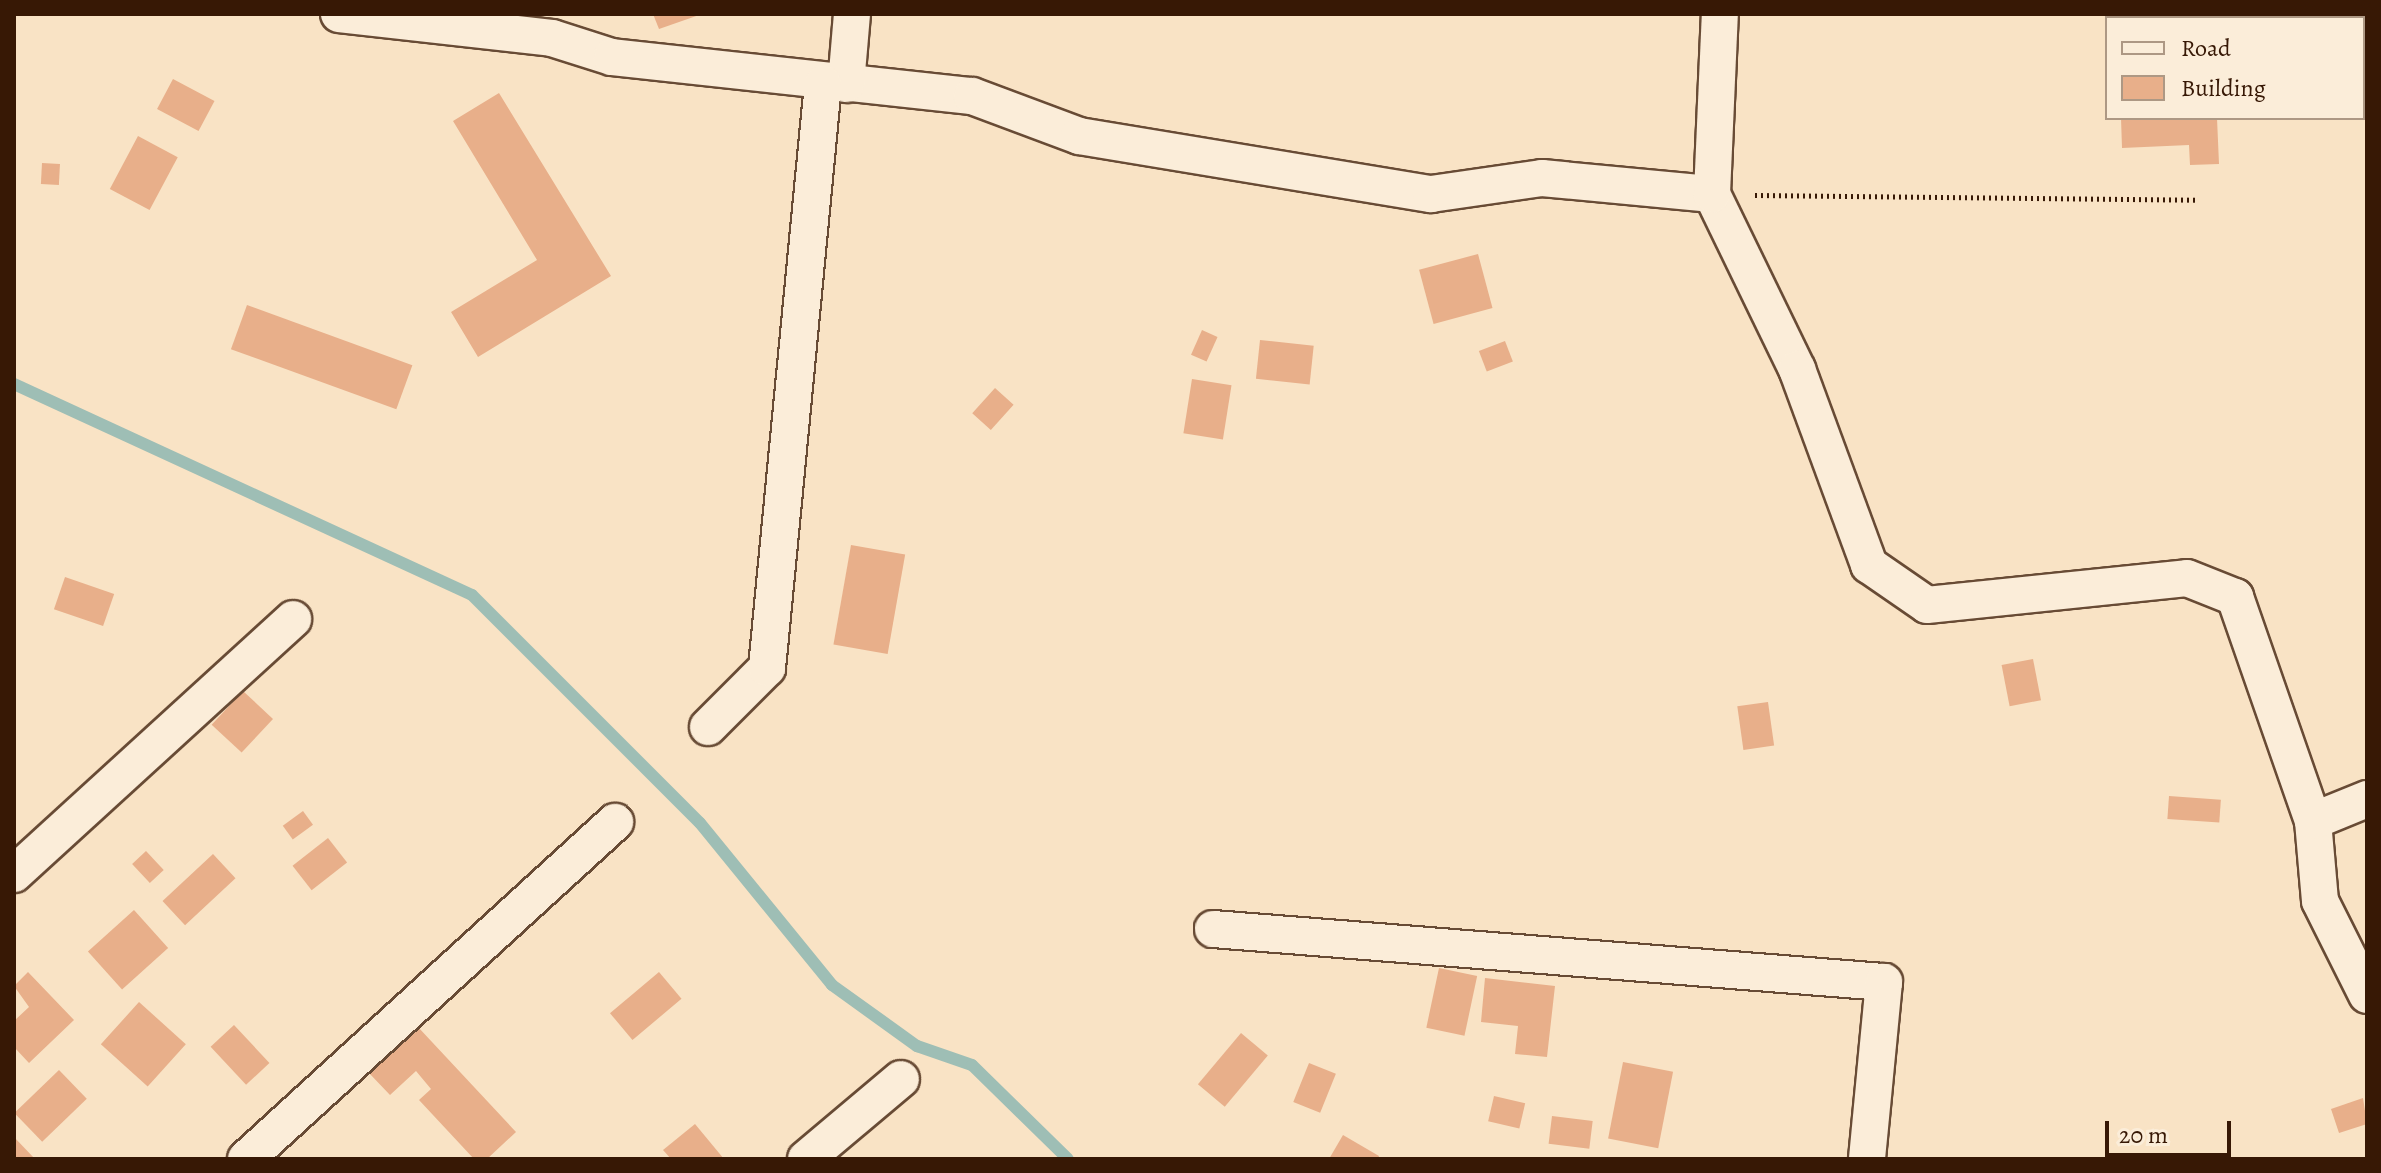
<!DOCTYPE html>
<html>
<head>
<meta charset="utf-8">
<style>
  body { margin:0 }
  #map { position:relative; width:2381px; height:1173px; overflow:hidden; background:#f9e3c5; font-family:Alegreya,serif }
  div>[style] { position:absolute }
  .stream>* { height:12px; margin:-6px; padding:0 6px; transform-origin:6px; border-radius:6px; background:#9ebeb5 }
  .building>* { inset:0; background:#e8af8a; transform-origin:0 0 }
  .path>* { height:5px; margin-top:-2.5px; transform-origin:0; background:repeating-linear-gradient(90deg,#371805 0 2px,transparent 0 6px) }
  .roads { filter:drop-shadow(2px 0 #684b35) drop-shadow(-2px 0 #684b35) drop-shadow(0 2px #684b35) drop-shadow(0 -2px #684b35) }
  .street>* { height:36px; margin:-18px; padding:0 18px; transform-origin:18px; border-radius:18px; background:#fbedd9 }
  span { translate:-50% -50%; white-space:nowrap; text-align:center; line-height:1.15; -webkit-text-stroke:8px #fbedd9; paint-order:stroke }
  .frame { position:absolute; inset:0; border:16px solid #371805; pointer-events:none }
  .legend { position:absolute; left:2105px; top:16px; width:260px; height:104px; box-sizing:border-box; background:#fbedd9; border:2px solid #ad9884; margin:0; padding:10px 14px; list-style:none; font-size:24px; color:#371805 }
  .legend li { display:flex; align-items:center; gap:16px; height:40px }
  .legend b { width:40px; border:2px solid #ad9884 }
  .scale { position:absolute; left:2105px; top:1121px; width:126px; height:36px; box-sizing:border-box; border:4px solid #371805; border-top:0; padding-left:10px; font-size:24px; line-height:28px; white-space:nowrap; color:#371805; -webkit-text-stroke:6px #fbedd9; paint-order:stroke }
</style>
</head>
<body>
<div id="map">
  <div class="stream">
    <i style="left:14px;top:384px;width:504px;rotate:24.74deg"></i>
    <i style="left:472px;top:595px;width:322px;rotate:45deg"></i>
    <i style="left:700px;top:823px;width:209px;rotate:50.8deg"></i>
    <i style="left:832px;top:985px;width:105px;rotate:35.7deg"></i>
    <i style="left:917px;top:1046px;width:58px;rotate:19.1deg"></i>
    <i style="left:972px;top:1065px;width:134px;rotate:44.4deg"></i>
  </div>
  <div class="building">
    <i style="clip-path:polygon(653px 14px,702px 14px,659px 29px)"></i>
    <i style="left:173px;top:79px;width:47px;height:34px;rotate:28deg"></i>
    <i style="clip-path:polygon(499px 93px,611px 276px,478px 357px,451px 312px,537px 260px,453px 121px)"></i>
    <i style="clip-path:polygon(2121px 118px,2217px 118px,2219px 164px,2190px 165px,2189px 145px,2122px 148px)"></i>
    <i style="left:138px;top:136px;width:45px;height:60px;rotate:28deg"></i>
    <i style="left:42px;top:163px;width:18px;height:21px;rotate:3deg"></i>
    <i style="left:1478px;top:254px;width:56px;height:61px;rotate:75deg"></i>
    <i style="left:247px;top:305px;width:176px;height:47px;rotate:20deg"></i>
    <i style="left:1202px;top:330px;width:17px;height:27px;rotate:24deg"></i>
    <i style="left:1260px;top:340px;width:54px;height:39px;rotate:6deg"></i>
    <i style="left:1505px;top:341px;width:22px;height:28px;rotate:69deg"></i>
    <i style="left:1192px;top:379px;width:40px;height:55px;rotate:9deg"></i>
    <i style="left:995px;top:388px;width:25px;height:34px;rotate:42deg"></i>
    <i style="left:851px;top:545px;width:55px;height:101px;rotate:10deg"></i>
    <i style="left:65px;top:577px;width:52px;height:34px;rotate:19deg"></i>
    <i style="left:2033px;top:659px;width:42px;height:32px;rotate:79deg"></i>
    <i style="left:243px;top:691px;width:41px;height:46px;rotate:43deg"></i>
    <i style="left:1768px;top:702px;width:44px;height:31px;rotate:82deg"></i>
    <i style="left:2169px;top:796px;width:52px;height:23px;rotate:4deg"></i>
    <i style="left:303px;top:811px;width:17px;height:25px;rotate:54deg"></i>
    <i style="left:328px;top:838px;width:31px;height:45px;rotate:52deg"></i>
    <i style="left:146px;top:851px;width:26px;height:19px;rotate:47deg"></i>
    <i style="left:213px;top:854px;width:33px;height:69px;rotate:47deg"></i>
    <i style="left:134px;top:910px;width:51px;height:62px;rotate:48deg"></i>
    <i style="left:1439px;top:968px;width:39px;height:61px;rotate:12deg"></i>
    <i style="clip-path:polygon(28px 972px,74px 1020px,29px 1063px,14px 1047px,14px 1021px,29px 1007px,14px 986px)"></i>
    <i style="left:659px;top:972px;width:35px;height:64px;rotate:50deg"></i>
    <i style="clip-path:polygon(1485px 978px,1555px 986px,1547px 1057px,1515px 1054px,1518px 1026px,1481px 1022px)"></i>
    <i style="left:139px;top:1002px;width:63px;height:57px;rotate:42deg"></i>
    <i style="left:234px;top:1025px;width:52px;height:32px;rotate:47deg"></i>
    <i style="clip-path:polygon(418px 1027px,516px 1132px,487px 1159px,474px 1159px,419px 1100px,431px 1089px,416px 1071px,390px 1095px,369px 1073px)"></i>
    <i style="left:1241px;top:1033px;width:35px;height:67px;rotate:40deg"></i>
    <i style="left:1623px;top:1062px;width:51px;height:78px;rotate:11deg"></i>
    <i style="left:1309px;top:1063px;width:29px;height:42px;rotate:22deg"></i>
    <i style="left:59px;top:1070px;width:40px;height:62px;rotate:46deg"></i>
    <i style="left:1494px;top:1096px;width:32px;height:26px;rotate:13deg"></i>
    <i style="clip-path:polygon(2363px 1098px,2367px 1124px,2339px 1133px,2331px 1109px)"></i>
    <i style="left:1552px;top:1116px;width:41px;height:28px;rotate:7deg"></i>
    <i style="clip-path:polygon(695px 1124px,724px 1159px,671px 1159px,663px 1150px)"></i>
    <i style="clip-path:polygon(1343px 1135px,1379px 1156px,1378px 1159px,1329px 1159px)"></i>
    <i style="clip-path:polygon(14px 1137px,35px 1159px,14px 1159px)"></i>
  </div>
  <div class="path">
    <i style="left:1755px;top:195px;width:443px;rotate:0.6deg"></i>
  </div>
  <div class="roads">
    <div class="street">
      <i style="left:339px;top:14px;width:214px;rotate:6.4deg"></i>
      <i style="left:552px;top:38px;width:63px;rotate:17.6deg"></i>
      <i style="left:612px;top:57px;width:362px;rotate:6.2deg"></i>
      <i style="left:972px;top:96px;width:114px;rotate:20.5deg"></i>
      <i style="left:1079px;top:136px;width:357px;rotate:9.4deg"></i>
      <i style="left:1431px;top:194px;width:112px;rotate:-8.2deg"></i>
      <i style="left:1542px;top:178px;width:171px;rotate:5.4deg"></i>
      <i style="left:1712px;top:194px;width:195px;rotate:64.1deg"></i>
      <i style="left:1797px;top:369px;width:209px;rotate:69.8deg"></i>
      <i style="left:1869px;top:565px;width:70px;rotate:34.6deg"></i>
      <i style="left:1927px;top:605px;width:261px;rotate:-5.9deg"></i>
      <i style="left:2187px;top:578px;width:52px;rotate:21.6deg"></i>
      <i style="left:2235px;top:597px;width:237px;rotate:70.8deg"></i>
      <i style="left:2313px;top:821px;width:80px;rotate:85deg"></i>
      <i style="left:2320px;top:901px;width:105px;rotate:63.4deg"></i>
      <i style="left:846px;top:84px;width:70px;rotate:-85.1deg"></i>
      <i style="left:1712px;top:194px;width:180px;rotate:-87.5deg"></i>
      <i style="left:708px;top:727px;width:83px;rotate:-45deg"></i>
      <i style="left:767px;top:668px;width:587px;rotate:-84.52deg"></i>
      <i style="left:2313px;top:821px;width:58px;rotate:-22.2deg"></i>
      <i style="left:14px;top:874px;width:378px;rotate:-42.4deg"></i>
      <i style="left:1213px;top:929px;width:673px;rotate:4.52deg"></i>
      <i style="left:1884px;top:982px;width:178px;rotate:95.5deg"></i>
      <i style="left:246px;top:1159px;width:500px;rotate:-42.4deg"></i>
      <i style="left:806px;top:1159px;width:124px;rotate:-40.1deg"></i>
    </div>
  </div>
  <div class="frame"></div>
  <ul class="legend">
  <li><b style="height:10px;background:#fbedd9"></b>Road</li>
  <li><b style="height:22px;background:#e8af8a"></b>Building</li>
  </ul>
  <div class="scale">20 m</div>
</div>
</body>
</html>
